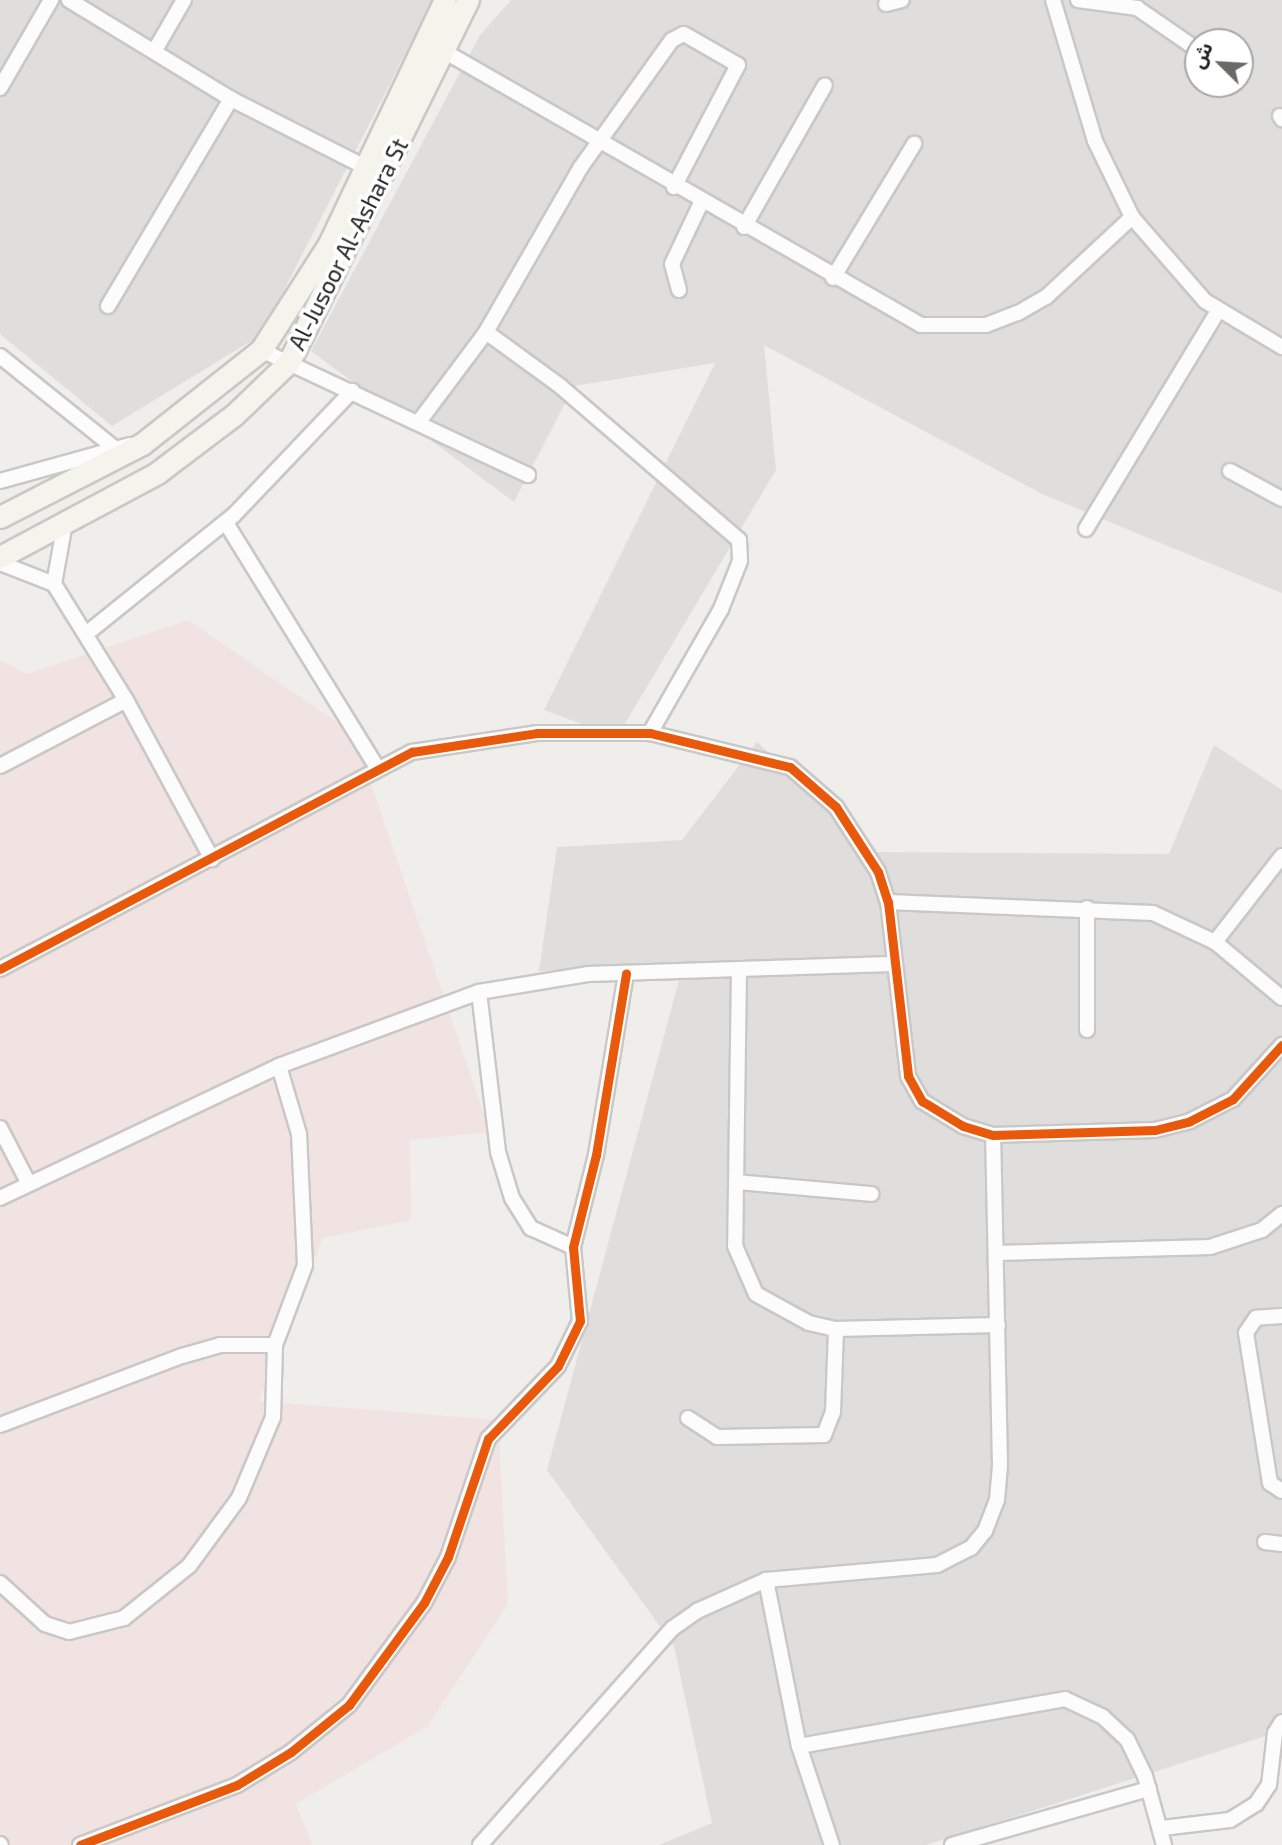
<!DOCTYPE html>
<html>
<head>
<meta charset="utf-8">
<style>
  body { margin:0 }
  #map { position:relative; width:1282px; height:1845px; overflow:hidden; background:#f0eeeb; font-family:"Exo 2","Noto Sans Arabic",sans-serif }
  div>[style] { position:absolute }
  .residential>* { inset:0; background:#dfdedc }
  .commercial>* { inset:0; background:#f1e3e1 }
  .roads { filter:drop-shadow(2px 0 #c9c8c7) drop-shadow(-2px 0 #c9c8c7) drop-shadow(0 2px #c9c8c7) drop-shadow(0 -2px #c9c8c7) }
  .street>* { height:14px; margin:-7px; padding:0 7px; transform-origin:7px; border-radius:7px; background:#fdfcfc }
  .secondary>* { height:21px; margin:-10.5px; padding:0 10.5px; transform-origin:10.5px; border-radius:10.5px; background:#f4f4ed }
  .cycleway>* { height:9px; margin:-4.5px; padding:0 4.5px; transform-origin:4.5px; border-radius:4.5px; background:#e8590c }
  span { translate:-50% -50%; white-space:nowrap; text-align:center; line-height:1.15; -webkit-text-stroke:7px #fff; paint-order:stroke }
  .street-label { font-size:23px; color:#222 }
  .north { position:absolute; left:1184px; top:28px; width:70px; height:70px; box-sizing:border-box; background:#fff; border:2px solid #a7a7a7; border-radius:50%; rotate:294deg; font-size:19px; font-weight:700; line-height:28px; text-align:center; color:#222 }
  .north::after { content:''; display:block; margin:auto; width:24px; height:32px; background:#6a6968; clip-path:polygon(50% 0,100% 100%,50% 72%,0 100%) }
</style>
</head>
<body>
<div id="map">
  <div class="residential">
    <i style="clip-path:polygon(0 0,433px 0,261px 335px,112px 426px,0 334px)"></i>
    <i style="clip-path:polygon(evenodd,511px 0,1282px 0,1282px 593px,1042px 494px,764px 345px,776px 470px,617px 737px,544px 710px,715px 363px,574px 386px,514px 502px,311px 351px,480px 35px,511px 0,1198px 42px,1240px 42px,1240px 84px,1198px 84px,1198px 42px)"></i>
    <i style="clip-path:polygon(757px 742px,877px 852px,1169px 854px,1214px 745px,1282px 790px,1282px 1743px,1266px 1736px,926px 1845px,659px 1845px,712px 1823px,674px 1646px,547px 1470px,682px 969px,539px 971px,557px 847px,682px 840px)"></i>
  </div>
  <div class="commercial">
    <i style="clip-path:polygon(188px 620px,354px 734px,490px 1132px,410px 1140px,411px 1220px,323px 1238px,259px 1401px,498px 1420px,508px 1604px,428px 1726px,296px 1804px,313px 1845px,0 1845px,0 660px,27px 674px)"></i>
  </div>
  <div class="roads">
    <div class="street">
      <i style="left:69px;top:0;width:190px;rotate:31.4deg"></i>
      <i style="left:231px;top:99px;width:150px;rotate:26.9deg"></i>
      <i style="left:1053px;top:0;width:147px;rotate:73.4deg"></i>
      <i style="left:1095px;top:141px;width:85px;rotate:64deg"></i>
      <i style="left:1132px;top:217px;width:111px;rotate:49deg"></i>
      <i style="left:1205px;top:301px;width:90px;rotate:30.9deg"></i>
      <i style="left:1078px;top:0;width:60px;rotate:7.7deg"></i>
      <i style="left:1137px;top:8px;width:70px;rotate:34.6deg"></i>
      <i style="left:886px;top:4px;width:16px;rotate:-14deg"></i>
      <i style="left:155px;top:50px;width:58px;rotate:-59.9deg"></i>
      <i style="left:442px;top:50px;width:552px;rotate:29.86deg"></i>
      <i style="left:921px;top:325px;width:65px"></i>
      <i style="left:986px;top:325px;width:34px;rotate:-21deg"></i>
      <i style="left:1018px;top:313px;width:32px;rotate:-30deg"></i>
      <i style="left:1046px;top:297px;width:117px;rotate:-42.9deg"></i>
      <i style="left:0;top:88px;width:102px;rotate:-59.9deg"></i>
      <i style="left:1280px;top:116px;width:4px;rotate:56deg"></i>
      <i style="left:744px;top:227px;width:163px;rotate:-60.3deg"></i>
      <i style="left:833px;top:278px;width:157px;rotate:-58.8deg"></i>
      <i style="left:679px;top:290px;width:27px;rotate:-105deg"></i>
      <i style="left:672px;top:264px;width:68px;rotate:-64.6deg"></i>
      <i style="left:108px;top:306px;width:241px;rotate:-59.3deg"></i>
      <i style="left:486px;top:332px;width:92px;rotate:36.1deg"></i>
      <i style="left:560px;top:386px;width:236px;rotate:40.7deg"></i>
      <i style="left:739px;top:540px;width:21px;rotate:87deg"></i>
      <i style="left:740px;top:561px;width:52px;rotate:111.6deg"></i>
      <i style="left:721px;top:609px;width:143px;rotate:119.8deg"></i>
      <i style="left:261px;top:350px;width:295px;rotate:25.1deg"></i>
      <i style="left:0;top:356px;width:145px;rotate:38.8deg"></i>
      <i style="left:418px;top:423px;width:114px;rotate:-53.2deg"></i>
      <i style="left:486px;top:332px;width:190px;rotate:-60.1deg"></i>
      <i style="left:581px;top:167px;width:156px;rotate:-54.4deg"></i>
      <i style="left:672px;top:40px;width:13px;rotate:-27deg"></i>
      <i style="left:684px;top:34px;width:62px;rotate:29.9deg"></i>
      <i style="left:738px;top:65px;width:138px;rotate:117.7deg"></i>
      <i style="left:1230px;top:471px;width:59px;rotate:28.3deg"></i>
      <i style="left:0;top:481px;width:135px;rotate:-15.5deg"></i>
      <i style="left:226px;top:523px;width:286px;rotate:58.3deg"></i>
      <i style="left:1086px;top:529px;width:255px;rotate:-58.8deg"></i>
      <i style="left:0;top:563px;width:58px;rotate:21.3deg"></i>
      <i style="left:54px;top:584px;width:137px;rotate:58.2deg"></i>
      <i style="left:126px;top:700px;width:181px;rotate:61.6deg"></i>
      <i style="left:54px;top:584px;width:62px;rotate:-79.8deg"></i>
      <i style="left:86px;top:634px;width:189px;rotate:-38.8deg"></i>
      <i style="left:233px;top:516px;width:173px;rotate:-46.4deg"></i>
      <i style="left:0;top:766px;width:142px;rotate:-27.6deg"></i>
      <i style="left:888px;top:902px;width:265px;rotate:2.4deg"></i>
      <i style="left:1153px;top:913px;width:68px;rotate:25.1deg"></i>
      <i style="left:1215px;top:942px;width:87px;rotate:39.9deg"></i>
      <i style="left:1215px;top:942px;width:109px;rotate:-52.1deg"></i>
      <i style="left:0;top:969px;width:466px;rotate:-27.8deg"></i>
      <i style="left:412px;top:752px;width:126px;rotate:-8.6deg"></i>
      <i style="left:537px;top:733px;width:113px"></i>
      <i style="left:650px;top:733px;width:144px;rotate:13.7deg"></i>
      <i style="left:790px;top:767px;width:61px;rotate:41deg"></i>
      <i style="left:836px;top:807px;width:77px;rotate:57.1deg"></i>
      <i style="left:878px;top:872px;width:32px;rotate:72deg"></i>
      <i style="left:888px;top:902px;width:175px;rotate:83.4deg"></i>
      <i style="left:908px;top:1076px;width:29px;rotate:61deg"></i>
      <i style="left:922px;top:1101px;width:48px;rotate:31.4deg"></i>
      <i style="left:963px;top:1126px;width:31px;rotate:17deg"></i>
      <i style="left:993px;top:1135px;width:162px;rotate:-1.8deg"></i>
      <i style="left:1155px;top:1130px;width:36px;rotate:-14deg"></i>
      <i style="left:1190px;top:1121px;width:48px;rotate:-27.1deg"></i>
      <i style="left:1233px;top:1099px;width:73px;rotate:-47.8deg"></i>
      <i style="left:739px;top:971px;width:275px;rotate:90.8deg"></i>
      <i style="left:735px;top:1246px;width:52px;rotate:66.4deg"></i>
      <i style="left:756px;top:1294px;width:60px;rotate:28.7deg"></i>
      <i style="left:809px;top:1323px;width:28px;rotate:13deg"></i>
      <i style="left:836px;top:1329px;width:162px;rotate:-1.4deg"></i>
      <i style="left:479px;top:992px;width:161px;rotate:83.2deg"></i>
      <i style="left:498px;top:1152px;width:48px;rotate:73.1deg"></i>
      <i style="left:512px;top:1198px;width:36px;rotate:58deg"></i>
      <i style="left:531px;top:1228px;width:46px;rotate:24.3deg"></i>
      <i style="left:1087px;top:1030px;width:122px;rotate:-90deg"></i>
      <i style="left:0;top:1128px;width:63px;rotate:62.6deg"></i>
      <i style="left:737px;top:1182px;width:135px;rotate:5.1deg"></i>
      <i style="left:0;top:1198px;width:309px;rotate:-25.3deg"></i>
      <i style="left:279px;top:1066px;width:213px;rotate:-20.3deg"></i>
      <i style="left:479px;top:992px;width:110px;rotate:-9.4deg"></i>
      <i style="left:588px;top:974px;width:303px;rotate:-1.9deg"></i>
      <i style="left:997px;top:1253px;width:213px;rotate:-1.6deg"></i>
      <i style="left:1210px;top:1247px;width:55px;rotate:-18.1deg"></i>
      <i style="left:1262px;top:1230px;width:26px;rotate:-39deg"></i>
      <i style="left:1282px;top:1316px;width:26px;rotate:176deg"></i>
      <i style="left:1256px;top:1318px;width:18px;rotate:124deg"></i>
      <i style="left:1246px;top:1333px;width:152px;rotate:80.9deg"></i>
      <i style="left:1270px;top:1483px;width:14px;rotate:34deg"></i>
      <i style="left:688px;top:1418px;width:35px;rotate:33deg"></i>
      <i style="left:717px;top:1437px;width:107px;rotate:-1.1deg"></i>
      <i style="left:824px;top:1435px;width:25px;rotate:-69deg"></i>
      <i style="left:833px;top:1412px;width:83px;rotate:-87.9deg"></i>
      <i style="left:0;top:1425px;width:195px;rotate:-20.8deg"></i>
      <i style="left:182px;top:1356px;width:40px;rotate:-16deg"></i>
      <i style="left:220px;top:1345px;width:55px"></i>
      <i style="left:1265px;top:1542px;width:17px;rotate:7deg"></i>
      <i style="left:766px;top:1580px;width:169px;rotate:78.8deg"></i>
      <i style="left:799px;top:1746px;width:104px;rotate:71.6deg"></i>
      <i style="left:0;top:1583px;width:61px;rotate:42.3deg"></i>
      <i style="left:45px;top:1624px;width:25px;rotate:18deg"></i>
      <i style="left:69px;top:1632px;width:57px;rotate:-14.3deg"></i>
      <i style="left:124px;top:1618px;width:83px;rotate:-38.7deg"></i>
      <i style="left:189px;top:1566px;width:84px;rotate:-53.7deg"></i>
      <i style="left:239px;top:1498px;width:88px;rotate:-67.2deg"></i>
      <i style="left:273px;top:1417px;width:72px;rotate:-88.4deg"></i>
      <i style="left:275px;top:1345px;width:85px;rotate:-69.4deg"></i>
      <i style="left:305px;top:1265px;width:131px;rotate:-92.6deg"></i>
      <i style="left:299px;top:1134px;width:71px;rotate:-106.4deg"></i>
      <i style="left:799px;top:1746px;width:270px;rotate:-10deg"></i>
      <i style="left:1065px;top:1699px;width:42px;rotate:25.3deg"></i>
      <i style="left:1103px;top:1717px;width:33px;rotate:43deg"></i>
      <i style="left:1127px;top:1739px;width:41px;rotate:64.1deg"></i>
      <i style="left:1145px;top:1776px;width:72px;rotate:74.6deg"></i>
      <i style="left:1162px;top:1828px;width:68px;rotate:-6.7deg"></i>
      <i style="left:1230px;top:1820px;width:31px;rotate:-32deg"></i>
      <i style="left:1256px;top:1804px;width:23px;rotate:-56deg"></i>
      <i style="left:1269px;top:1785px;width:52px;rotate:-83.4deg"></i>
      <i style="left:1275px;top:1733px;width:13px;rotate:-58deg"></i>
      <i style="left:0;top:1844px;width:1px;rotate:45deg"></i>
      <i style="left:80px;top:1845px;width:168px;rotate:-20.9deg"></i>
      <i style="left:237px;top:1785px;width:63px;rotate:-31.4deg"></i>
      <i style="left:291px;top:1752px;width:75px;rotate:-39deg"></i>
      <i style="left:349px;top:1705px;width:127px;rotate:-53.7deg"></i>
      <i style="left:424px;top:1603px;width:52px;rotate:-62.4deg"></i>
      <i style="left:448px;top:1557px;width:125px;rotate:-71.3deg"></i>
      <i style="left:488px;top:1439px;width:101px;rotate:-46.2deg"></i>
      <i style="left:558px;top:1366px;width:50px;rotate:-63.9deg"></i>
      <i style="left:580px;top:1321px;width:74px;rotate:-95.4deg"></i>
      <i style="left:573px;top:1247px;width:95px;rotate:-76deg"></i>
      <i style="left:596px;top:1155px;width:184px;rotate:-80.6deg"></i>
      <i style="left:480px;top:1845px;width:290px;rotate:-48.4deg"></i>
      <i style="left:673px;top:1628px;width:29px;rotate:-35deg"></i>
      <i style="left:697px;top:1611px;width:76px;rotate:-24.2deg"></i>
      <i style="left:766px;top:1580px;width:172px;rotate:-5deg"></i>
      <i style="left:937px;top:1565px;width:38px;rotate:-27deg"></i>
      <i style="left:971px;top:1548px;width:22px;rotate:-51deg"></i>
      <i style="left:985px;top:1531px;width:33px;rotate:-69deg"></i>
      <i style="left:997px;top:1500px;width:35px;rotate:-85deg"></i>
      <i style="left:1000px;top:1465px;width:330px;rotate:-91.2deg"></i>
      <i style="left:952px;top:1845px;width:205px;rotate:-15.9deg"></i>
    </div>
    <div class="secondary">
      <i style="left:0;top:517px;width:160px;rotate:-27.2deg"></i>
      <i style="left:142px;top:444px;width:152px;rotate:-38.3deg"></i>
      <i style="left:261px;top:350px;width:126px;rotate:-57.3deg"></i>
      <i style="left:329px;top:244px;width:270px;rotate:-64.6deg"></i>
      <i style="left:0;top:557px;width:178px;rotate:-28.1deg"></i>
      <i style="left:157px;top:473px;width:96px;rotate:-37deg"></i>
      <i style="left:234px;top:415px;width:76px;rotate:-43.9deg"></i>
      <i style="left:289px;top:362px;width:404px;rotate:-63.7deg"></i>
    </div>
  </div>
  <div class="cycleway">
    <i style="left:0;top:969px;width:466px;rotate:-27.8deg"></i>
    <i style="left:412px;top:752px;width:126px;rotate:-8.6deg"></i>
    <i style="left:537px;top:733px;width:113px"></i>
    <i style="left:650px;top:733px;width:144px;rotate:13.7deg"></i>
    <i style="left:790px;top:767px;width:61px;rotate:41deg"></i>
    <i style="left:836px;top:807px;width:77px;rotate:57.1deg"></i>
    <i style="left:878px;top:872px;width:32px;rotate:72deg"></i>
    <i style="left:888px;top:902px;width:175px;rotate:83.4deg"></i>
    <i style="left:908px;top:1076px;width:29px;rotate:61deg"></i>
    <i style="left:922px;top:1101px;width:48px;rotate:31.4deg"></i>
    <i style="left:963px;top:1126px;width:31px;rotate:17deg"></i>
    <i style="left:993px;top:1135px;width:162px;rotate:-1.8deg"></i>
    <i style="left:1155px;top:1130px;width:36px;rotate:-14deg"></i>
    <i style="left:1190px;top:1121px;width:48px;rotate:-27.1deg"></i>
    <i style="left:1233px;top:1099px;width:73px;rotate:-47.8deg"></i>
    <i style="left:80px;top:1845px;width:168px;rotate:-20.9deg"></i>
    <i style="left:237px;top:1785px;width:63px;rotate:-31.4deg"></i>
    <i style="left:291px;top:1752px;width:75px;rotate:-39deg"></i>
    <i style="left:349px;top:1705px;width:127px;rotate:-53.7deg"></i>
    <i style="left:424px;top:1603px;width:52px;rotate:-62.4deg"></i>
    <i style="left:448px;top:1557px;width:125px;rotate:-71.3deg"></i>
    <i style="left:488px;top:1439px;width:101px;rotate:-46.2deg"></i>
    <i style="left:558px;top:1366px;width:50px;rotate:-63.9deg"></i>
    <i style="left:580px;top:1321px;width:74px;rotate:-95.4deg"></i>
    <i style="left:573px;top:1247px;width:95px;rotate:-76deg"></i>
    <i style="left:596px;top:1155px;width:184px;rotate:-80.6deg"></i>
  </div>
  <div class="street-label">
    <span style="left:348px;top:244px;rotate:-63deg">Al-Jusoor Al-Ashara St</span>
  </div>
  <div class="north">ش</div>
</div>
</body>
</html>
